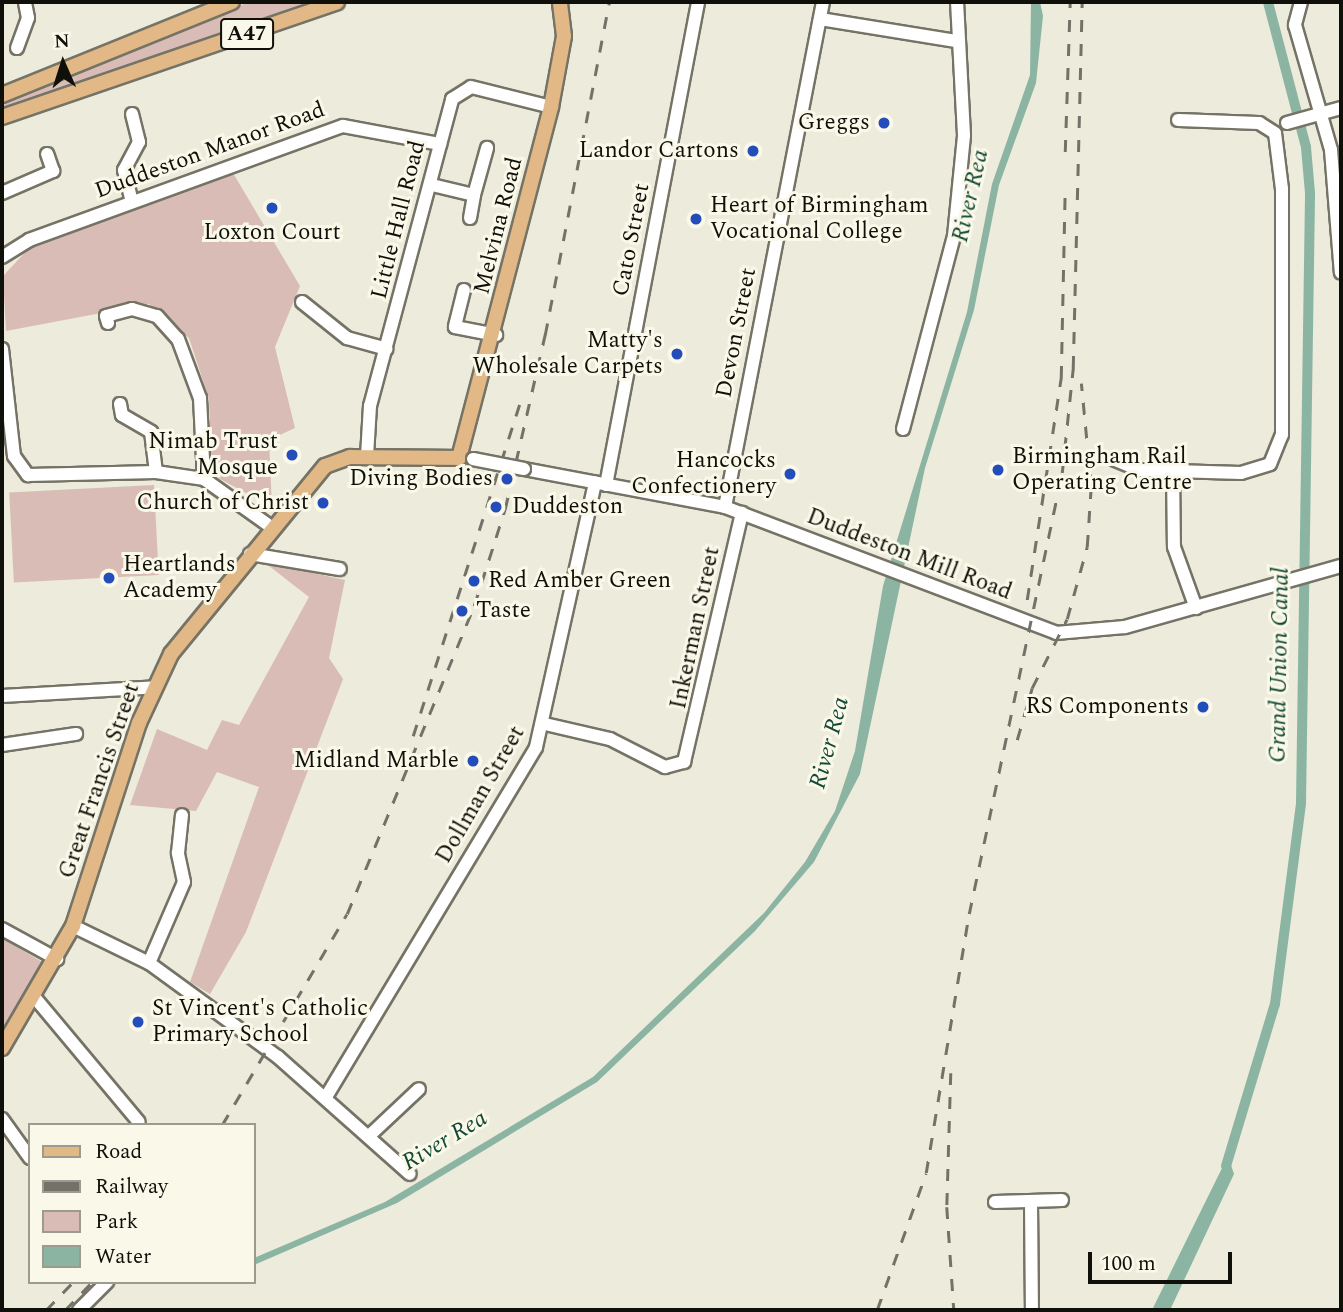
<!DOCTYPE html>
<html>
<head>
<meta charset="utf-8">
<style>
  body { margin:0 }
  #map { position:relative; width:1343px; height:1312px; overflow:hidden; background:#edebdb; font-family:Spectral,serif }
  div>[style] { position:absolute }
  .green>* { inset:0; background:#d8bcb5; transform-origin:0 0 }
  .water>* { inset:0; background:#8bb5a2 }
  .canal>* { height:10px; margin:-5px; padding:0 5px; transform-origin:5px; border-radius:5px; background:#8bb5a2 }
  .roads { filter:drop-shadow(2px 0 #757365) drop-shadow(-2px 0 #757365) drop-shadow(0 2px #757365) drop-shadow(0 -2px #757365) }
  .minor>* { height:12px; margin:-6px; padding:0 6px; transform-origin:6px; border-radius:6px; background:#fff }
  .major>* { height:14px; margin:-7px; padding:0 7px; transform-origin:7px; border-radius:7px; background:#e1b886 }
  .rail>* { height:2.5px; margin-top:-1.25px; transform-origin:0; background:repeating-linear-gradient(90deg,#737268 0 12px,transparent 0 24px) }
  .bridges { filter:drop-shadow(2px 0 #757365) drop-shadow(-2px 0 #757365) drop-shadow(0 2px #757365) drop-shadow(0 -2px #757365) }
  .minor-bridge>* { height:12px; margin:-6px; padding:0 6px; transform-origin:6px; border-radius:6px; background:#fff }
  .dots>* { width:19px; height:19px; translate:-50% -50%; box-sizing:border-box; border:4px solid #faf8e8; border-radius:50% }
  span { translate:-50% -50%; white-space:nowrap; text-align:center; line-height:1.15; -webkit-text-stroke:6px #faf8e8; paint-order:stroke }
  .shield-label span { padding:2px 5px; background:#faf8e8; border:2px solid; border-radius:5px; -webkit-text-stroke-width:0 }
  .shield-label { font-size:21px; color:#10100a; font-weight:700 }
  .poi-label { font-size:23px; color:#10100a }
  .right { translate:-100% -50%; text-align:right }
  .left { translate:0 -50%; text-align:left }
  .street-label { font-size:23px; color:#10100a }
  .water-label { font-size:24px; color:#124835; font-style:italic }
  .frame { position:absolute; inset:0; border:4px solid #10100a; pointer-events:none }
  .legend { position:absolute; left:28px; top:1123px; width:228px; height:161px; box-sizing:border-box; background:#faf8e8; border:2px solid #9c9b8f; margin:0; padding:9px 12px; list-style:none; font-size:21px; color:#10100a }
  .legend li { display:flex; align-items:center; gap:14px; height:35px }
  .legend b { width:35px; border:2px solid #9c9b8f }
  .north { position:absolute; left:28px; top:28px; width:70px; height:70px; -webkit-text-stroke:5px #faf8e8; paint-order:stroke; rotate:357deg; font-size:19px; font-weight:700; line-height:28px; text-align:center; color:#10100a }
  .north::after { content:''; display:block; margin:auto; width:24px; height:32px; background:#10100a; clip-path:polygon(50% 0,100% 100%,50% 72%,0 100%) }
  .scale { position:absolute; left:1088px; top:1252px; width:144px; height:32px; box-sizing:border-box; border:4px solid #10100a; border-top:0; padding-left:9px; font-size:21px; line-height:24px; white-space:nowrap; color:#10100a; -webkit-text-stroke:5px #faf8e8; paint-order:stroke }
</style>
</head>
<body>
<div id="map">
  <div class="green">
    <i style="clip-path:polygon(249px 2px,319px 2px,2px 112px,2px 102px)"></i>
    <i style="clip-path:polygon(233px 173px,300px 286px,275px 347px,295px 428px,269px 440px,272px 507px,220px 479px,211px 457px,209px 399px,189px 338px,149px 304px,6px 331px,3px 276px,33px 244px)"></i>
    <i style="left:154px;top:485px;width:90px;height:145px;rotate:87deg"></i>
    <i style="clip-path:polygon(264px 562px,345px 580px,329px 658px,343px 679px,246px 932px,210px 994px,190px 982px,259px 787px,217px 772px,196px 811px,130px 805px,157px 729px,207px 750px,222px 720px,239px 725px,309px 597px)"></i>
    <i style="clip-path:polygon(2px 938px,42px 962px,2px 1036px)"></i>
  </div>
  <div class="water">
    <i style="clip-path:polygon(1031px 2px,1040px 2px,1043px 16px,1036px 83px,999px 185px,974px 310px,925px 468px,860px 774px,814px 862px,755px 931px,597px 1082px,397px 1203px,254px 1265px,254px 1258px,385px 1202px,593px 1077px,764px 913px,805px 862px,835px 811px,855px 751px,883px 586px,967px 312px,992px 184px,1030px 75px)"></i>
    <i style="clip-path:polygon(1228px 1156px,1234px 1174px,1170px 1310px,1152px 1310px)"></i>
  </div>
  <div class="canal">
    <i style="left:1226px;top:1166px;width:169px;rotate:-73.2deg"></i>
    <i style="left:1275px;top:1004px;width:203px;rotate:-82.6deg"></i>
    <i style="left:1301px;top:803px;width:610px;rotate:-89.15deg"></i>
    <i style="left:1310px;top:193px;width:46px;rotate:-95deg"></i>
    <i style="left:1306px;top:147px;width:150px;rotate:-104.7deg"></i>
  </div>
  <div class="roads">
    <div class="minor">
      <i style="left:1301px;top:2px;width:24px;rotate:105deg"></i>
      <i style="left:1295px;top:25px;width:130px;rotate:73.9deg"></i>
      <i style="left:1331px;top:150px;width:123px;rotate:85.4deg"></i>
      <i style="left:820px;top:19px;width:138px;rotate:9.2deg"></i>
      <i style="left:17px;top:48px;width:32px;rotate:-70deg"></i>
      <i style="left:28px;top:18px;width:16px;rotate:-101deg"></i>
      <i style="left:132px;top:114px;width:29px;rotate:76deg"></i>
      <i style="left:139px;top:142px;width:32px;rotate:118deg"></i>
      <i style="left:124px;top:170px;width:32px;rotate:76deg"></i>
      <i style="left:1287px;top:123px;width:56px;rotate:-15.5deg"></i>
      <i style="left:432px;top:185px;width:43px;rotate:13.4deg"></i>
      <i style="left:474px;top:195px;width:49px;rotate:-74.5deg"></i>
      <i style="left:2px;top:193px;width:56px;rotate:-23.3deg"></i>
      <i style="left:53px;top:171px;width:18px;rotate:-109deg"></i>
      <i style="left:470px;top:218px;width:23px;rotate:-80deg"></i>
      <i style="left:2px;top:257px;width:32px;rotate:-32deg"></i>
      <i style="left:29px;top:240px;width:334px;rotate:-20deg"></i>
      <i style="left:343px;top:126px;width:99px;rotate:10.5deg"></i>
      <i style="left:464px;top:290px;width:38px;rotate:104deg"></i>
      <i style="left:455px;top:327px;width:42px;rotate:11deg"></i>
      <i style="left:302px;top:302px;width:58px;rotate:38.7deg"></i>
      <i style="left:347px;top:338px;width:41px;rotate:15.4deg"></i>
      <i style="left:108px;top:323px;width:7px;rotate:-106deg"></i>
      <i style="left:106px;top:316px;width:27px;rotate:-15deg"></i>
      <i style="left:132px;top:309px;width:26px;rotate:16deg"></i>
      <i style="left:157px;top:316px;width:31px;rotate:48deg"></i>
      <i style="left:178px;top:339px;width:63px;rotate:69.6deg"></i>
      <i style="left:200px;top:398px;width:81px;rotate:87.2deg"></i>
      <i style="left:2px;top:349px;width:108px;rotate:83.6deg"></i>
      <i style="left:14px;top:456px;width:24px;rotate:54deg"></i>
      <i style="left:28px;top:475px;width:128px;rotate:-1.3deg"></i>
      <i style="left:156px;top:472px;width:49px;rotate:8.3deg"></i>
      <i style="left:204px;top:479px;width:81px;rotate:35.5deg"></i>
      <i style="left:120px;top:404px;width:11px;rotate:80deg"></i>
      <i style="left:122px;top:415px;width:34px;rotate:30deg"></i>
      <i style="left:151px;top:432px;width:40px;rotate:82.9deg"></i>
      <i style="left:903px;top:429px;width:200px;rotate:-75.2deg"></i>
      <i style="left:954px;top:236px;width:101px;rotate:-84.3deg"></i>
      <i style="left:964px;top:135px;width:133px;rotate:-93deg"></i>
      <i style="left:367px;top:456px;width:50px;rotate:-86.6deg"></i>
      <i style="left:370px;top:406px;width:318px;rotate:-75deg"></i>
      <i style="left:452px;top:99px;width:22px;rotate:-32deg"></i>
      <i style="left:471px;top:87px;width:82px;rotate:14deg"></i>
      <i style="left:1115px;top:460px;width:27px;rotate:22deg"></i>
      <i style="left:1140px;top:470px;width:101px;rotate:1.7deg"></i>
      <i style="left:1241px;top:473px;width:30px;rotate:-17deg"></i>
      <i style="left:1270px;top:464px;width:31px;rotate:-68deg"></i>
      <i style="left:1282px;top:435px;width:246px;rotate:-90deg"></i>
      <i style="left:1282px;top:189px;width:56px;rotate:-97.1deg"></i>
      <i style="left:1275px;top:133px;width:19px;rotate:-148deg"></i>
      <i style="left:1259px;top:123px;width:81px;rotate:-177.9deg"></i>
      <i style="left:524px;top:469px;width:205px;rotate:10.7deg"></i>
      <i style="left:725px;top:507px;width:354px;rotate:20.8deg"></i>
      <i style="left:1056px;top:633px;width:69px;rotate:-5deg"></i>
      <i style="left:1125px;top:627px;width:224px;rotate:-15.8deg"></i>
      <i style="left:1173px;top:470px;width:77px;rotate:89.3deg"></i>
      <i style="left:1174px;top:547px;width:65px;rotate:70.2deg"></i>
      <i style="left:606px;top:485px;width:492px;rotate:-79.2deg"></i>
      <i style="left:725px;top:507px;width:514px;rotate:-79.02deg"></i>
      <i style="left:250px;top:554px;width:91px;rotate:9.5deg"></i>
      <i style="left:2px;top:696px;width:154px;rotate:-3.3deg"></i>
      <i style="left:545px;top:724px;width:67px;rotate:13deg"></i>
      <i style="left:610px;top:739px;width:62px;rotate:27deg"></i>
      <i style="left:665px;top:767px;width:20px;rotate:-15deg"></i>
      <i style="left:684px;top:762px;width:256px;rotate:-76.9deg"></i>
      <i style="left:2px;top:745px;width:75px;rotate:-8.5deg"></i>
      <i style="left:73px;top:926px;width:85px;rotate:26deg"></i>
      <i style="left:149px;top:963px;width:160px;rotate:36.1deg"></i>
      <i style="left:278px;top:1057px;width:176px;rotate:41.6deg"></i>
      <i style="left:2px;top:929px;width:63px;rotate:28.6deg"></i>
      <i style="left:149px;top:963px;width:88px;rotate:-66.6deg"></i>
      <i style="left:184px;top:882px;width:30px;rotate:-102deg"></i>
      <i style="left:178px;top:853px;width:38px;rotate:-84deg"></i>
      <i style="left:36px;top:999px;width:160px;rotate:50.1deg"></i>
      <i style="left:326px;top:1097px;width:408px;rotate:-59deg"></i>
      <i style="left:536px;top:747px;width:271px;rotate:-77.4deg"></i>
      <i style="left:2px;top:1119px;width:48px;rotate:54.3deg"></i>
      <i style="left:370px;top:1135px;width:67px;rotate:-43.2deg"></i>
      <i style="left:995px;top:1202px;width:67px;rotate:-1.7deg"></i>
      <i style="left:1031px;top:1202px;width:108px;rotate:89.5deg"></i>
      <i style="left:79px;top:1310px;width:40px;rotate:-45deg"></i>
    </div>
    <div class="major">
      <i style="left:2px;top:95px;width:248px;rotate:-22deg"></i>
      <i style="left:2px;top:117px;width:354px;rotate:-18.9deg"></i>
      <i style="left:2px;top:1048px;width:141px;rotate:-59.8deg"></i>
      <i style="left:73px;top:926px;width:213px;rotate:-72deg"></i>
      <i style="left:139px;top:723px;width:76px;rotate:-65.1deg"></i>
      <i style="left:171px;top:654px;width:243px;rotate:-50.7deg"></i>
      <i style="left:325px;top:466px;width:27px;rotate:-20deg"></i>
      <i style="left:350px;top:457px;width:109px;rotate:0.5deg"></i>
      <i style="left:459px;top:458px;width:363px;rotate:-75.3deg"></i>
      <i style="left:551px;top:107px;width:72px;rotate:-79.6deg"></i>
      <i style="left:564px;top:36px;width:34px;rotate:-97deg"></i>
    </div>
  </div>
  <div class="rail">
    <i style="left:1065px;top:152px;width:150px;rotate:-88.1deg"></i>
    <i style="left:1027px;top:600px;width:225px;rotate:-81.3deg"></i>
    <i style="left:1061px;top:378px;width:184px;rotate:-88.8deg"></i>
    <i style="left:413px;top:736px;width:350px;rotate:-72.2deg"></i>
    <i style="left:1017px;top:740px;width:54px;rotate:-73.9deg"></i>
    <i style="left:1032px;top:688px;width:77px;rotate:-63.1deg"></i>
    <i style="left:1067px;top:619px;width:75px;rotate:-74.5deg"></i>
    <i style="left:1087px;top:547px;width:61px;rotate:-86.2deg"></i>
    <i style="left:1091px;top:486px;width:103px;rotate:-95.5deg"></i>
    <i style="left:951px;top:1073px;width:134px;rotate:91.7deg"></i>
    <i style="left:947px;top:1207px;width:103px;rotate:86.1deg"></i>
    <i style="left:222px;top:1125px;width:245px;rotate:-59.4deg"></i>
    <i style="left:347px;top:914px;width:333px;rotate:-67.6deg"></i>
    <i style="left:474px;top:606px;width:102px;rotate:-72.3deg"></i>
    <i style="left:505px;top:509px;width:179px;rotate:-77.1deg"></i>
    <i style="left:545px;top:335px;width:339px;rotate:-79.1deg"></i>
    <i style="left:46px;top:1310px;width:39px;rotate:-46deg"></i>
    <i style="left:65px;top:1310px;width:39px;rotate:-46deg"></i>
    <i style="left:877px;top:1310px;width:145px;rotate:-70.3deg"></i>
    <i style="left:926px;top:1173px;width:263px;rotate:-80.6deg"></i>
    <i style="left:969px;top:914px;width:451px;rotate:-78.1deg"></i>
    <i style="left:1062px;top:473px;width:106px;rotate:-84deg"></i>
    <i style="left:1073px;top:368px;width:366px;rotate:-88.6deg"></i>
  </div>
  <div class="bridges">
    <div class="minor-bridge">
      <i style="left:473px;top:459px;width:52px;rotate:11.1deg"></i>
    </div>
  </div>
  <div class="dots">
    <i style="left:884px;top:123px;background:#234dbb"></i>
    <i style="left:753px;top:151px;background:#234dbb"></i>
    <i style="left:272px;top:208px;background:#234dbb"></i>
    <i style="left:696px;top:219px;background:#234dbb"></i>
    <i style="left:677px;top:354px;background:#234dbb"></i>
    <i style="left:292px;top:455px;background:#234dbb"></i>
    <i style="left:998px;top:470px;background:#234dbb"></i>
    <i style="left:790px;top:474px;background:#234dbb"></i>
    <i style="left:507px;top:479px;background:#234dbb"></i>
    <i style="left:323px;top:503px;background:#234dbb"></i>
    <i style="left:496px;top:507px;background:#234dbb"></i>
    <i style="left:109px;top:578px;background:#234dbb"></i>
    <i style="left:474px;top:581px;background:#234dbb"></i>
    <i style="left:462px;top:611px;background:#234dbb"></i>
    <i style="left:1203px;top:707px;background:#234dbb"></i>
    <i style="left:473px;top:761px;background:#234dbb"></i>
    <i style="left:138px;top:1022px;background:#234dbb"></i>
  </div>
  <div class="shield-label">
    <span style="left:247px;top:34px">A47</span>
  </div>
  <div class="poi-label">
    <span class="right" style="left:870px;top:123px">Greggs</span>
    <span class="right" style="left:739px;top:151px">Landor Cartons</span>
    <span class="left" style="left:710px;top:219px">Heart of Birmingham<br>Vocational College</span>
    <span style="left:272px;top:233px">Loxton Court</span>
    <span class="right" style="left:663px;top:354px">Matty's<br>Wholesale Carpets</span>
    <span class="right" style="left:278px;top:455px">Nimab Trust<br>Mosque</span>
    <span class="left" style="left:1012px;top:470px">Birmingham Rail<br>Operating Centre</span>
    <span class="right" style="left:776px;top:474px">Hancocks<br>Confectionery</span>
    <span class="right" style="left:493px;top:479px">Diving Bodies</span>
    <span class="right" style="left:309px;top:503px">Church of Christ</span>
    <span class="left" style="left:512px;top:507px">Duddeston</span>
    <span class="left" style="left:123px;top:578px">Heartlands<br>Academy</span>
    <span class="left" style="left:488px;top:581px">Red Amber Green</span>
    <span class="left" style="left:476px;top:611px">Taste</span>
    <span class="right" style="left:1189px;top:707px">RS Components</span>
    <span class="right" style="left:459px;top:761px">Midland Marble</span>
    <span class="left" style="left:152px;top:1022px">St Vincent's Catholic<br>Primary School</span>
  </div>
  <div class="street-label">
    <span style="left:210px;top:151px;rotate:-20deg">Duddeston Manor Road</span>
    <span style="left:399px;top:220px;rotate:-76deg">Little Hall Road</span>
    <span style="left:499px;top:226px;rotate:-76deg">Melvina Road</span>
    <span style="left:632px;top:240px;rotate:-79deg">Cato Street</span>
    <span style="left:737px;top:333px;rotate:-79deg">Devon Street</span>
    <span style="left:909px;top:555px;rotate:21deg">Duddeston Mill Road</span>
    <span style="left:696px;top:628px;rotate:-78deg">Inkerman Street</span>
    <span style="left:100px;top:781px;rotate:-71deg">Great Francis Street</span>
    <span style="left:481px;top:795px;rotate:-60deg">Dollman Street</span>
  </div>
  <div class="water-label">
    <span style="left:971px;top:196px;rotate:-77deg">River Rea</span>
    <span style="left:1280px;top:665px;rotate:-89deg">Grand Union Canal</span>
    <span style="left:830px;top:743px;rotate:-75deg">River Rea</span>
    <span style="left:445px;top:1141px;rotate:-31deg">River Rea</span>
  </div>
  <div class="frame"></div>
  <ul class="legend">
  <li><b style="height:9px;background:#e1b886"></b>Road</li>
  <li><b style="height:9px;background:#737268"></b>Railway</li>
  <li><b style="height:19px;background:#d8bcb5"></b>Park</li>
  <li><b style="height:19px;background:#8bb5a2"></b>Water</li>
  </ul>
  <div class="north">N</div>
  <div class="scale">100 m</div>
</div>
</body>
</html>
